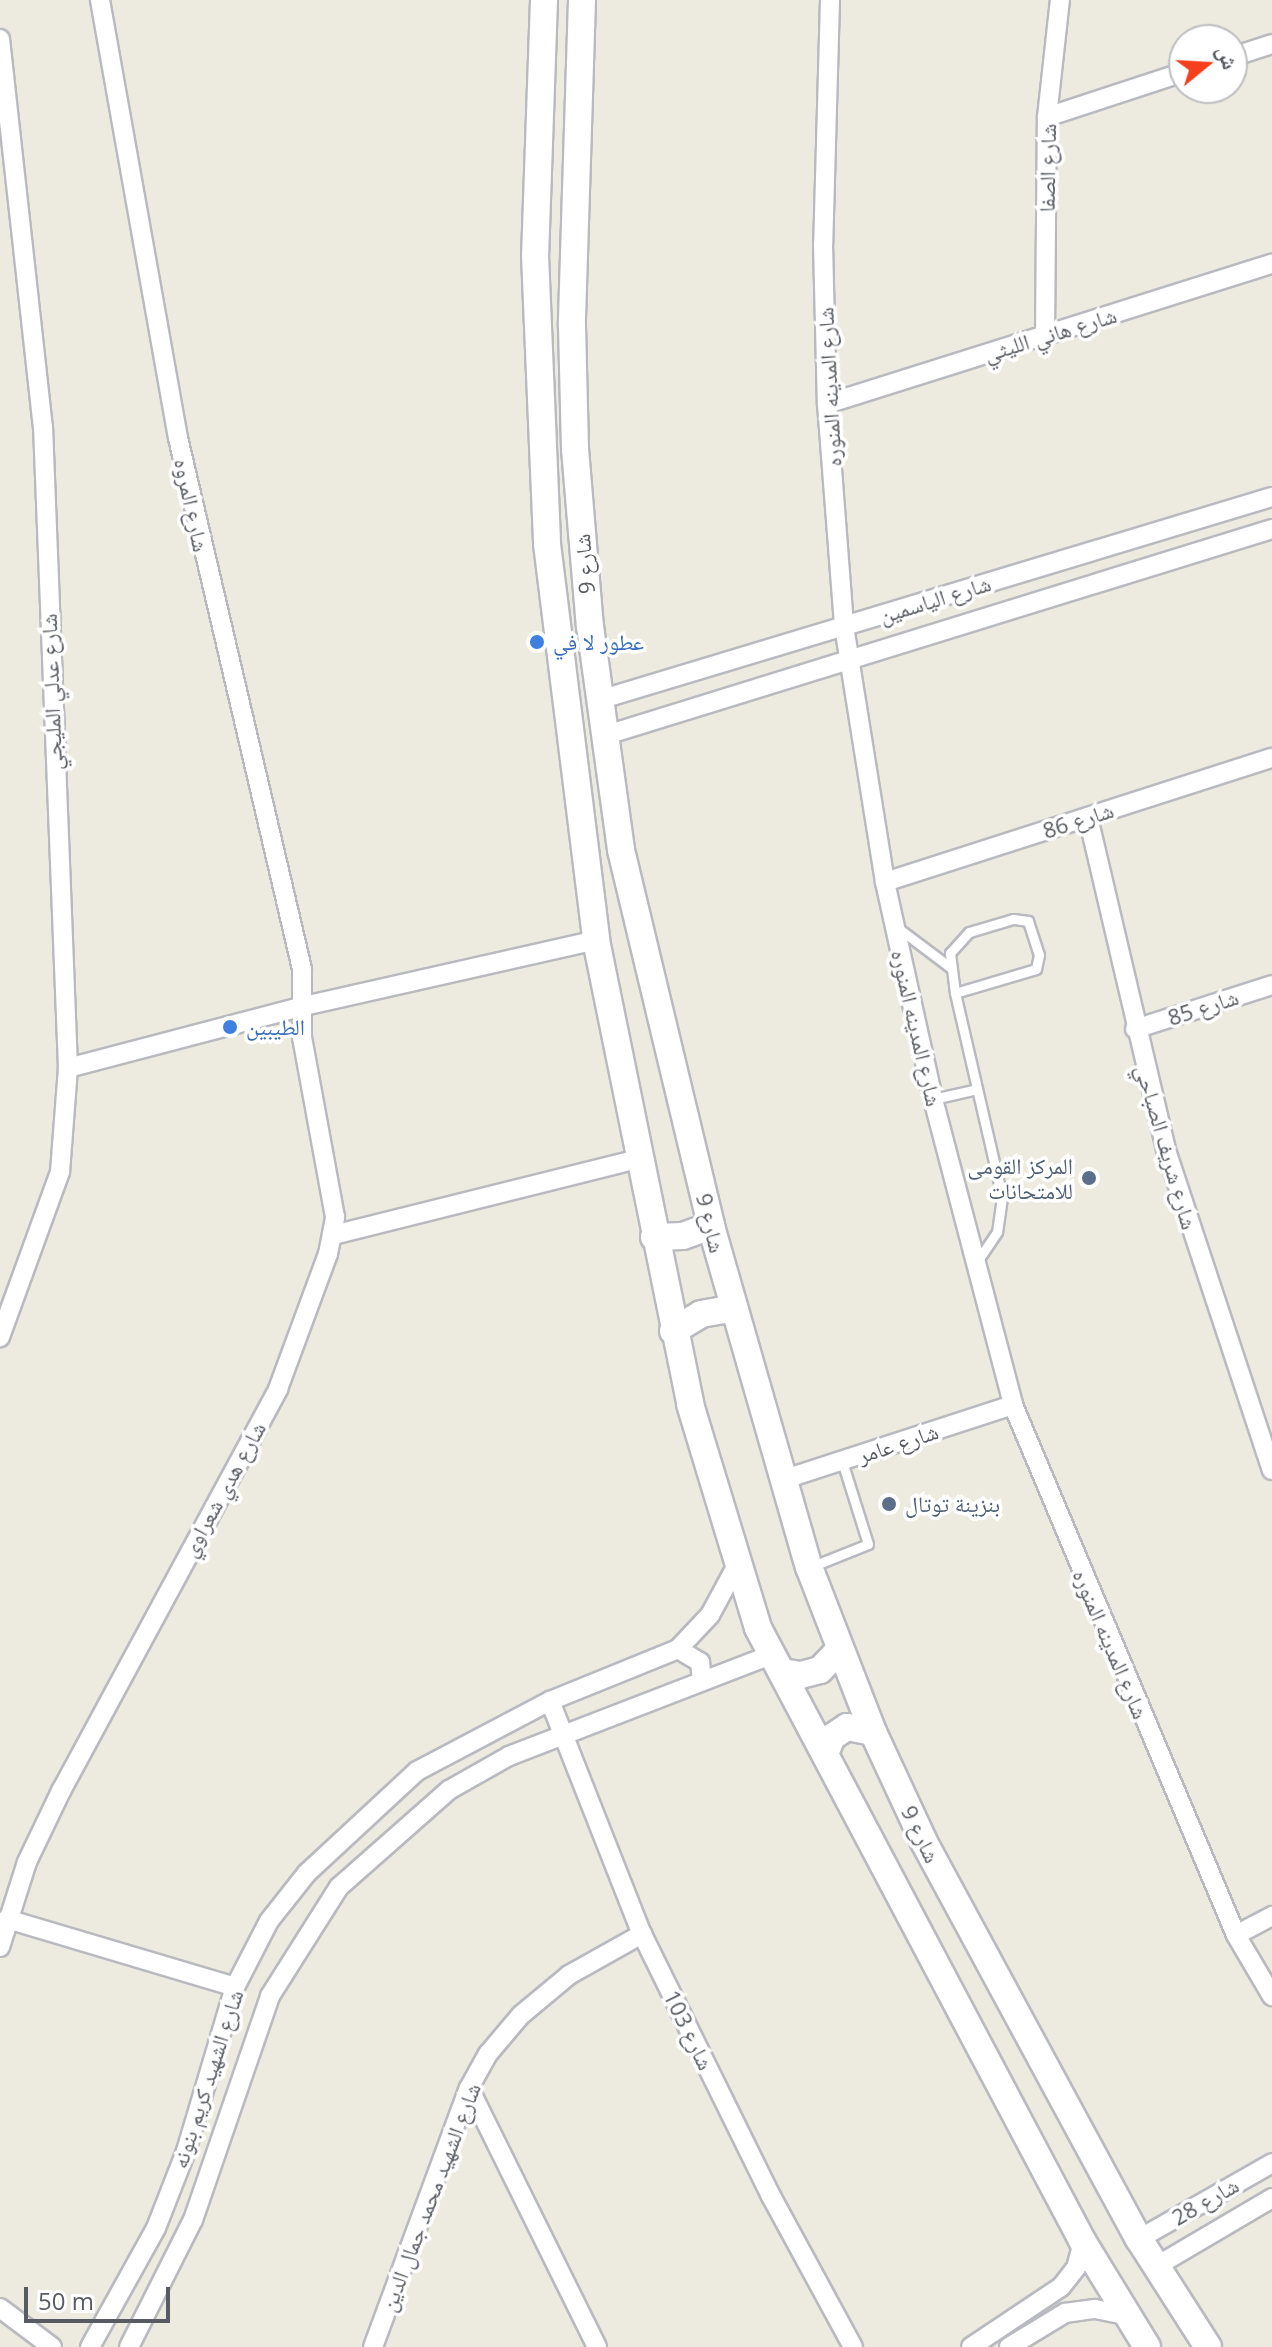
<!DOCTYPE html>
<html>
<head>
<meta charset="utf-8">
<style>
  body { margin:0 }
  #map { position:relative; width:1272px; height:2347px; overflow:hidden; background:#edebdf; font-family:"Open Sans","Noto Naskh Arabic",sans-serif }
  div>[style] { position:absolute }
  .roads { filter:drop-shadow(2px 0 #b8bac0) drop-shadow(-2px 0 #b8bac0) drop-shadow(0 2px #b8bac0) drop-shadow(0 -2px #b8bac0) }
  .service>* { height:9px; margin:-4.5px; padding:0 4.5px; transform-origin:4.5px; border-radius:4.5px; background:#fff }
  .minor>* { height:18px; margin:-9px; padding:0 9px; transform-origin:9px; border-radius:9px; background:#fff }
  .secondary>* { height:26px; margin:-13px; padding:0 13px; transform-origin:13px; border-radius:13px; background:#fff }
  .dots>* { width:22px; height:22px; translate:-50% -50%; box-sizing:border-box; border:4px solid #fff; border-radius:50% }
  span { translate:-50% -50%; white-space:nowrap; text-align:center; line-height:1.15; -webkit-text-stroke:7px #fff; paint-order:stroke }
  .street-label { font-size:22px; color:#585c62 }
  .shop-label { font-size:22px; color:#366cbe }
  .left { translate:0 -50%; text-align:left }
  .service-label { font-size:22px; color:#4e5e75 }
  .right { translate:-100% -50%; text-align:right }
  .north { position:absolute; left:1168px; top:24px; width:80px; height:80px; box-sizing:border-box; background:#fff; border:2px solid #bcbec0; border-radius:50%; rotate:72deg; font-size:22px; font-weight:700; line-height:32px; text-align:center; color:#585c62 }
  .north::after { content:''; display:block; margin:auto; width:28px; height:36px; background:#f63f1d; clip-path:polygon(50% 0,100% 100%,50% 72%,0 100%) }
  .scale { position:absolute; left:24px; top:2287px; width:146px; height:36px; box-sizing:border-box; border:4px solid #585c62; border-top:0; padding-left:10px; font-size:24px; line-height:28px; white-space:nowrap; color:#585c62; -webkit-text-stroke:6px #fff; paint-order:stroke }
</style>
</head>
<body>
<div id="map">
  <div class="roads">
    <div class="service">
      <i style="left:898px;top:928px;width:65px;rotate:36.9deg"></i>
      <i style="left:955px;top:993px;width:84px;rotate:-16.5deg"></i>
      <i style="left:1036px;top:969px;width:14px;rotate:-78deg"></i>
      <i style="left:1039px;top:955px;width:36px;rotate:-108deg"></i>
      <i style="left:1028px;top:921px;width:15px;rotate:-172deg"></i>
      <i style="left:1013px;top:919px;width:46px;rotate:163.5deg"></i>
      <i style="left:969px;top:932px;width:28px;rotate:132deg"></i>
      <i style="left:950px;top:953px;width:40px;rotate:82.9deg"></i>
      <i style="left:955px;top:993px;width:209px;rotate:77deg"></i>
      <i style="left:1002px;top:1197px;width:35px;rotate:98deg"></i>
      <i style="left:997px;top:1232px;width:36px;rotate:124deg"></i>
      <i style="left:933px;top:1099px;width:45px;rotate:-12.8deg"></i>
      <i style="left:813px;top:1566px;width:59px;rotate:-21.8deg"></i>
      <i style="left:868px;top:1544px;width:87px;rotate:-107.4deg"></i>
    </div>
    <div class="minor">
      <i style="left:830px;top:0;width:244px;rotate:91.6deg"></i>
      <i style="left:823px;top:244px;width:160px;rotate:88.6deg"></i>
      <i style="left:827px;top:404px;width:223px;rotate:85.6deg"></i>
      <i style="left:844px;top:626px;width:259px;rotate:80.9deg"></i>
      <i style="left:885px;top:882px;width:222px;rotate:77.5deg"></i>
      <i style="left:933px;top:1099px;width:316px;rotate:75.3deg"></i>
      <i style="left:1013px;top:1405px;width:575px;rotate:67.18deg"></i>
      <i style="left:1236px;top:1935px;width:71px;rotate:59.5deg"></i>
      <i style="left:0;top:39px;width:389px;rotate:83.7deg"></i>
      <i style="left:43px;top:426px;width:642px;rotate:87.77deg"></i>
      <i style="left:68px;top:1068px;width:104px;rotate:94.4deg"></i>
      <i style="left:60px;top:1172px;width:176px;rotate:110deg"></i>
      <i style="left:1232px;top:57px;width:42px;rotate:-18deg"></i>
      <i style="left:1047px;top:117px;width:144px;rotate:-18.2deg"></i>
      <i style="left:1045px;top:336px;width:219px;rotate:-89.5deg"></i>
      <i style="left:1047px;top:117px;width:118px;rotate:-83.7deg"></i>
      <i style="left:827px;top:404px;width:467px;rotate:-17.5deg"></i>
      <i style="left:599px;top:700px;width:703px;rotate:-16.79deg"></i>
      <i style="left:603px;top:736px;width:700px;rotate:-17.19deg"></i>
      <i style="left:1088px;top:817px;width:345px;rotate:76.8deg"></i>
      <i style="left:1167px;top:1153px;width:334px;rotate:71.7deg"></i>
      <i style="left:885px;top:882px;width:406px;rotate:-17.8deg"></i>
      <i style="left:1135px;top:1029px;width:144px;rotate:-17.8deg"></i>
      <i style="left:68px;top:1068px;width:244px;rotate:-14.7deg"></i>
      <i style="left:304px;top:1006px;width:299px;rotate:-12.7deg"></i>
      <i style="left:333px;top:1235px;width:317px;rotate:-14deg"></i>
      <i style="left:782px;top:1480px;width:243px;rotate:-18deg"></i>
      <i style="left:678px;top:1649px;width:26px;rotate:31deg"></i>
      <i style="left:700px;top:1662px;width:19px;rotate:84deg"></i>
      <i style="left:550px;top:1701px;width:251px;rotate:68.5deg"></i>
      <i style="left:642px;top:1934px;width:292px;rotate:63.8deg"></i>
      <i style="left:771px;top:2196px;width:172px;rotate:61.5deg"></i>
      <i style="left:7px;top:1919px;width:238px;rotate:16.6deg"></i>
      <i style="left:1236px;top:1935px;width:41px;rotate:-27.8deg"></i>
      <i style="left:0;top:1947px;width:89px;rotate:-72.4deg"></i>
      <i style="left:27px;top:1862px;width:79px;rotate:-64.4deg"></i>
      <i style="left:61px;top:1791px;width:457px;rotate:-61.6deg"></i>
      <i style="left:278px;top:1389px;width:144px;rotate:-69.7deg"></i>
      <i style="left:328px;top:1254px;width:38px;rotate:-79deg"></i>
      <i style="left:335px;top:1217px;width:182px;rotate:-100.4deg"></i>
      <i style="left:302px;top:1038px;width:69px;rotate:-90deg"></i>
      <i style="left:302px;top:969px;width:545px;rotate:-103.14deg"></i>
      <i style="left:178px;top:438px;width:445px;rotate:-100.1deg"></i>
      <i style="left:469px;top:2088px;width:289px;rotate:63.7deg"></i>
      <i style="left:1139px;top:2239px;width:153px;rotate:-29.7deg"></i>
      <i style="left:1155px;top:2267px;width:136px;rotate:-30.5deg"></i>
      <i style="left:0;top:2308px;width:65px;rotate:36.9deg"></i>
      <i style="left:90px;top:2347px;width:136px;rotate:-61deg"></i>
      <i style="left:156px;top:2228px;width:83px;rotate:-68.7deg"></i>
      <i style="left:186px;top:2151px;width:171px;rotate:-73.4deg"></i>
      <i style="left:235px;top:1987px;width:74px;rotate:-62.7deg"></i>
      <i style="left:269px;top:1921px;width:61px;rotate:-51.6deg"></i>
      <i style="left:307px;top:1873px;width:150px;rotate:-42.8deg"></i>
      <i style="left:417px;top:1771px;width:150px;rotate:-27.8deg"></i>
      <i style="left:550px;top:1701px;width:138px;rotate:-22.1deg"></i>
      <i style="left:678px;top:1649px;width:47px;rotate:-46.7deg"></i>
      <i style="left:710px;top:1615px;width:57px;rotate:-61.6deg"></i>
      <i style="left:129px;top:2347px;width:142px;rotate:-63.3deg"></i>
      <i style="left:193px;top:2220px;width:237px;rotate:-71deg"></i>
      <i style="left:270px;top:1996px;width:129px;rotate:-57.7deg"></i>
      <i style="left:339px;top:1887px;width:147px;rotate:-41.4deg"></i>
      <i style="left:449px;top:1790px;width:69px;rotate:-29.5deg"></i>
      <i style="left:509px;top:1756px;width:283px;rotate:-21.1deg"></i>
      <i style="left:373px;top:2347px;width:276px;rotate:-69.7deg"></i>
      <i style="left:469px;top:2088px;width:39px;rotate:-61deg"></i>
      <i style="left:488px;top:2054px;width:51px;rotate:-49.8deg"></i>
      <i style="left:521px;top:2015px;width:62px;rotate:-39.8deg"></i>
      <i style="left:569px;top:1975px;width:84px;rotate:-29.3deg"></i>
      <i style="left:971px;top:2347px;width:108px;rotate:-33.7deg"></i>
      <i style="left:1061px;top:2287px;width:24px;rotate:-52deg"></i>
      <i style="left:1076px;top:2268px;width:27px;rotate:-75deg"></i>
      <i style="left:1009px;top:2347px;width:66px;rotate:-31.3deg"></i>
      <i style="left:1065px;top:2313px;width:30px;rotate:-8deg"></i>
      <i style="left:1095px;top:2309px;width:33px;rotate:11deg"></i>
    </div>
    <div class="secondary">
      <i style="left:544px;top:0;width:255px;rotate:92deg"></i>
      <i style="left:535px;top:255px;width:289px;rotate:87.6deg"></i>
      <i style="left:547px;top:544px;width:399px;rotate:82.9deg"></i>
      <i style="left:596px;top:940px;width:473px;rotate:78.5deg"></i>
      <i style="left:690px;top:1404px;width:234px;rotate:73.1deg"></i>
      <i style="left:758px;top:1628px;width:695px;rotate:62.11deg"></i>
      <i style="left:1083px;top:2242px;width:123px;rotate:58.6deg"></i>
      <i style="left:582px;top:0;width:326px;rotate:91.8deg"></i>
      <i style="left:572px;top:326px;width:123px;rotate:88.6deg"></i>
      <i style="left:575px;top:449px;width:178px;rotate:85.2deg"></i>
      <i style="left:590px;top:626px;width:226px;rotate:82.1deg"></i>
      <i style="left:621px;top:850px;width:387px;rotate:76.5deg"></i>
      <i style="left:711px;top:1226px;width:355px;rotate:74deg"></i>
      <i style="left:809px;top:1567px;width:177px;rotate:68.8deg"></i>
      <i style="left:873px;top:1732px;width:121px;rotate:65.1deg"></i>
      <i style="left:924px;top:1842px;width:451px;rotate:61.6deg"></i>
      <i style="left:1139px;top:2239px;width:128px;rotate:57.4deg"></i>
      <i style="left:654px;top:1237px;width:29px;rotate:-2deg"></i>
      <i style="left:683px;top:1236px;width:30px;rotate:-20deg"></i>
      <i style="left:673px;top:1331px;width:33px;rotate:-31deg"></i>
      <i style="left:701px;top:1314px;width:34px;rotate:-10deg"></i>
      <i style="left:782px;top:1672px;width:19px;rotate:9deg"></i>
      <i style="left:801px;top:1675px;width:20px;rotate:-15deg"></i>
      <i style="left:820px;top:1670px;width:29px;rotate:-46deg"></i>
      <i style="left:825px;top:1754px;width:18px;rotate:-68deg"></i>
      <i style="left:832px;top:1737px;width:18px;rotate:-34deg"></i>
      <i style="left:847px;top:1727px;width:26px;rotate:11deg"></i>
    </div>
  </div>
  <div class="dots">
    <i style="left:537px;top:642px;background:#3f7fe0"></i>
    <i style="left:230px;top:1027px;background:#3f7fe0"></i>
    <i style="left:1089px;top:1178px;background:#5c6f8a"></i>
    <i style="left:889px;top:1504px;background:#5c6f8a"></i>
  </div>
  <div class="street-label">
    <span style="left:1047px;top:168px;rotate:-89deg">شارع الصفا</span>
    <span style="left:1050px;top:334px;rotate:-17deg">شارع هاني الليثي</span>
    <span style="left:829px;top:387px;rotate:-93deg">شارع المدينه المنوره</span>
    <span style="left:192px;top:505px;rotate:78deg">شارع المروه</span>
    <span style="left:584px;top:564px;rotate:-95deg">شارع 9</span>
    <span style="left:935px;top:599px;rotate:-17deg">شارع الياسمين</span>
    <span style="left:51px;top:692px;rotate:-92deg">شارع عدلي المليجي</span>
    <span style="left:1078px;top:820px;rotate:-18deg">شارع 86</span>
    <span style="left:1203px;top:1007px;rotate:-18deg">شارع 85</span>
    <span style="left:917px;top:1028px;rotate:77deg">شارع المدينه المنوره</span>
    <span style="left:1167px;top:1147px;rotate:74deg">شارع شريف الصباحي</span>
    <span style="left:711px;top:1223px;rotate:76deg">شارع 9</span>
    <span style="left:898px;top:1443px;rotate:-18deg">شارع عامر</span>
    <span style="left:223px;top:1489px;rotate:-61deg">شارع هدي شعراوي</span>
    <span style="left:1111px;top:1644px;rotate:67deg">شارع المدينه المنوره</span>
    <span style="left:921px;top:1834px;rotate:64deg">شارع 9</span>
    <span style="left:689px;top:2030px;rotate:64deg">شارع 103</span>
    <span style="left:207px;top:2079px;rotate:-72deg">شارع الشهيد كريم بنونه</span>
    <span style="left:430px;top:2197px;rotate:-69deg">شارع الشهيد محمد جمال الدين</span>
    <span style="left:1205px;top:2201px;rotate:-30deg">شارع 28</span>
  </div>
  <div class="shop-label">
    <span class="left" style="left:553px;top:642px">عطور لا في</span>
    <span class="left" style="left:246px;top:1027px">الطيبين</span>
  </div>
  <div class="service-label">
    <span class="right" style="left:1073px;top:1178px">المركز القومى<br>للامتحانات</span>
    <span class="left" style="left:905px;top:1504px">بنزينة توتال</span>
  </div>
  <div class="north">ش</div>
  <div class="scale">50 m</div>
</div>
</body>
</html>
